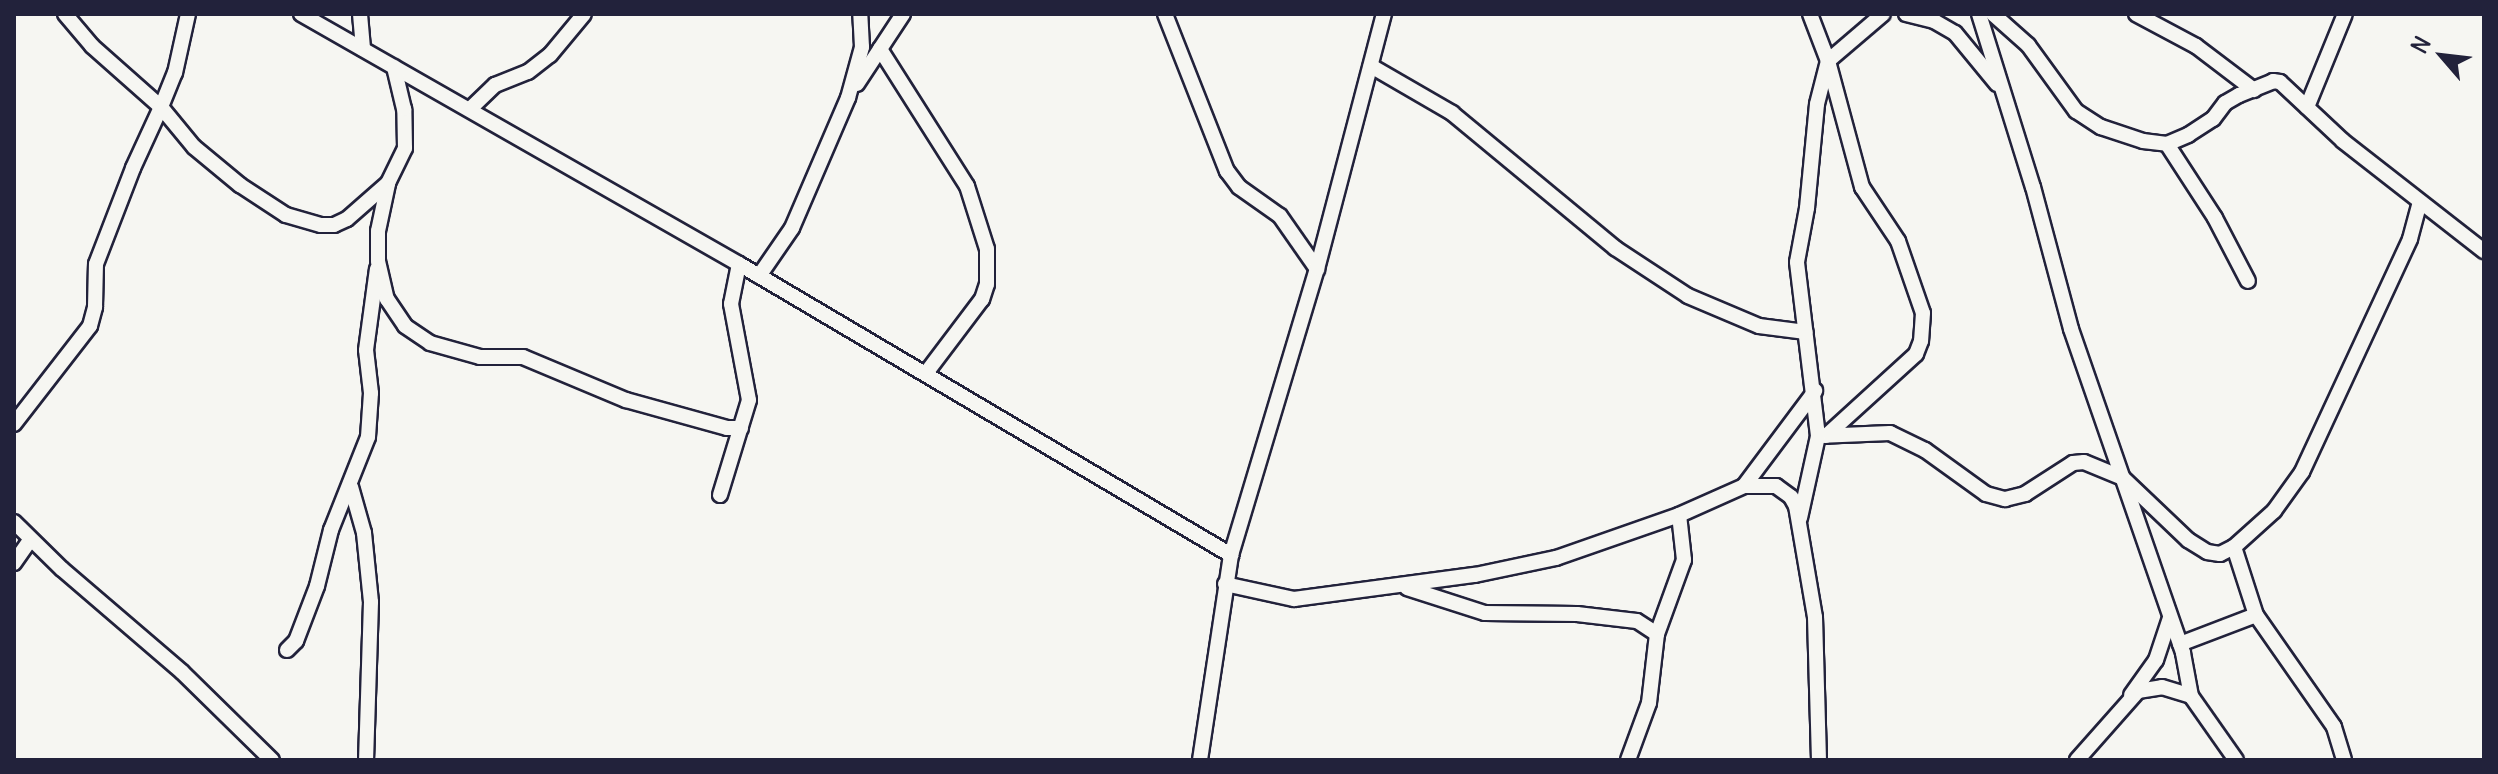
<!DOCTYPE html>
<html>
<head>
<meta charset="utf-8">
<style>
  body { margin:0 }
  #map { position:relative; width:2498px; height:774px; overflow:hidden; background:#f6f6f2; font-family:Delius,sans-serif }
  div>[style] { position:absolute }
  .roads { filter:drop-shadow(2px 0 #22223b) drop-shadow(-2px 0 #22223b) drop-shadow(0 2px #22223b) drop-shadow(0 -2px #22223b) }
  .minor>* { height:14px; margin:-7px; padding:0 7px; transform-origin:7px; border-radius:7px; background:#f6f6f2 }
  span { translate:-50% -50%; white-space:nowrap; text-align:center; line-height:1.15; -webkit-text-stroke:8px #f6f6f2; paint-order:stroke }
  .frame { position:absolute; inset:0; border:16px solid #22223b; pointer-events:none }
  .north { position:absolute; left:2402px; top:16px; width:80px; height:80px; -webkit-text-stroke:6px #f6f6f2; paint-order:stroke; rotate:298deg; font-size:22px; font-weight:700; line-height:32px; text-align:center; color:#22223b }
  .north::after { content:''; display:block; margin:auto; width:28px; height:36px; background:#22223b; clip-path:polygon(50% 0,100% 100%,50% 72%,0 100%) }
</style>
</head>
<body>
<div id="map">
  <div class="roads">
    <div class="minor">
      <i style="left:65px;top:14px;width:42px;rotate:49.8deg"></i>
      <i style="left:92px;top:46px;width:92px;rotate:41.5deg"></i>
      <i style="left:161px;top:107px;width:37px;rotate:-68deg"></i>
      <i style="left:175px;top:73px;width:60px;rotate:-77.6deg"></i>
      <i style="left:301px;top:14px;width:504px;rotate:29.72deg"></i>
      <i style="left:739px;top:264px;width:572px;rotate:30.6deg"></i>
      <i style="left:360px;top:14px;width:35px;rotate:85deg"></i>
      <i style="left:1165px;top:14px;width:169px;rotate:68.5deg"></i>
      <i style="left:1227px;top:171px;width:20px;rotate:53deg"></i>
      <i style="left:1239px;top:187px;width:50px;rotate:35.3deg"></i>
      <i style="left:1280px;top:216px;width:65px;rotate:55.1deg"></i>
      <i style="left:1810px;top:14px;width:50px;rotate:69deg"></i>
      <i style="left:1828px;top:61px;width:131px;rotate:74.9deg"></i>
      <i style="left:1862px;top:187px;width:65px;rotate:56.3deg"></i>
      <i style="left:1898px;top:241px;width:76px;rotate:70.9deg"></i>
      <i style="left:1923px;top:313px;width:28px;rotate:94deg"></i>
      <i style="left:1921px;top:341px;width:14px;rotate:111deg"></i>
      <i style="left:1916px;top:354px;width:122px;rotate:137.7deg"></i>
      <i style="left:1906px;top:14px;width:29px;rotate:14deg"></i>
      <i style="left:1934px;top:21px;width:24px;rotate:30deg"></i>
      <i style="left:1955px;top:33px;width:66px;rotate:50.5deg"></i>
      <i style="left:1979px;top:14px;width:181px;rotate:72.7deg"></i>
      <i style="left:2033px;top:187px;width:147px;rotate:75deg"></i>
      <i style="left:2071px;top:329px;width:343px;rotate:70.9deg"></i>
      <i style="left:2183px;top:653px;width:44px;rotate:79.5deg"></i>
      <i style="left:2191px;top:696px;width:78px;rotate:54.9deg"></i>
      <i style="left:1993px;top:14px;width:47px;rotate:41.5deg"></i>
      <i style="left:2028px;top:45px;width:82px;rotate:54deg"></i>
      <i style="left:2076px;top:111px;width:30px;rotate:33deg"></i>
      <i style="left:2101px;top:127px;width:44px;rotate:18.4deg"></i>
      <i style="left:2143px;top:141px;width:24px;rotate:7deg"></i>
      <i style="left:2167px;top:144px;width:23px;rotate:-23deg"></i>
      <i style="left:2188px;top:135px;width:30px;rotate:-33deg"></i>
      <i style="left:2213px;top:119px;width:20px;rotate:-53deg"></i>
      <i style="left:2225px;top:103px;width:16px;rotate:-30deg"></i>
      <i style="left:2239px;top:95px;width:37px;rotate:-22deg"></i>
      <i style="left:2273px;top:81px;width:7px;rotate:8deg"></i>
      <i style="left:2280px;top:82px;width:86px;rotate:43.1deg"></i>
      <i style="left:2343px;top:141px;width:179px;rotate:38deg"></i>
      <i style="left:2136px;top:14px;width:68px;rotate:28.1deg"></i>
      <i style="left:2196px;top:46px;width:73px;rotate:37.2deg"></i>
      <i style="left:880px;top:49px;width:162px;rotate:57.6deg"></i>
      <i style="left:967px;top:186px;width:66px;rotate:72.4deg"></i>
      <i style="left:987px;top:249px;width:35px;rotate:90deg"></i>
      <i style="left:987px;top:284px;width:16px;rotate:108deg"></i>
      <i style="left:982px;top:299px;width:93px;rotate:127.1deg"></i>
      <i style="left:1371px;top:66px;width:94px;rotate:30.1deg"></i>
      <i style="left:1452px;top:113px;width:212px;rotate:39.6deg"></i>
      <i style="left:1615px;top:248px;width:87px;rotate:33.3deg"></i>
      <i style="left:1688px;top:296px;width:77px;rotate:22.9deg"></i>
      <i style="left:1759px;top:326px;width:47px;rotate:7.3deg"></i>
      <i style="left:857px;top:84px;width:84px;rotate:-56.7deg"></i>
      <i style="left:2307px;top:107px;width:100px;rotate:-67.8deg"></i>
      <i style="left:470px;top:109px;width:35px;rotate:-44deg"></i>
      <i style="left:495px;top:85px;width:35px;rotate:-22deg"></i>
      <i style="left:528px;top:72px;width:28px;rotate:-38deg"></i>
      <i style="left:550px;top:55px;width:53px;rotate:-50.3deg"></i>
      <i style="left:2167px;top:144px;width:88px;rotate:57deg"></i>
      <i style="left:2215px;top:218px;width:71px;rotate:62.4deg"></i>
      <i style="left:388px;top:184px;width:48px;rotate:102deg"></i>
      <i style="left:378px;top:231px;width:30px;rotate:90deg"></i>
      <i style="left:378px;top:261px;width:39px;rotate:77deg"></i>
      <i style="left:387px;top:299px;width:32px;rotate:56deg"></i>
      <i style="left:405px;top:326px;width:30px;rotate:34deg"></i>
      <i style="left:430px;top:343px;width:52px;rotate:15.6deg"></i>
      <i style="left:480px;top:357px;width:43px"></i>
      <i style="left:523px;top:357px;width:112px;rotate:22.7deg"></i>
      <i style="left:626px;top:400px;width:105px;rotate:15.5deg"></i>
      <i style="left:727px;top:428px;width:14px"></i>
      <i style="left:759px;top:276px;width:58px;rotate:-55.5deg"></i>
      <i style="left:792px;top:228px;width:142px;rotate:-66.7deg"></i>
      <i style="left:848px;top:98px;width:53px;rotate:-74.6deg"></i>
      <i style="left:862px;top:47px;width:33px;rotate:-93deg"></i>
      <i style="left:14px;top:424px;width:124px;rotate:-52.2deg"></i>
      <i style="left:90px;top:326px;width:20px;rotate:-75deg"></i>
      <i style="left:95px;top:307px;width:43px;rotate:-88.7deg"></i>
      <i style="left:96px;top:264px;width:103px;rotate:-68.9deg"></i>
      <i style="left:133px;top:168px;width:67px;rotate:-65.3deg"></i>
      <i style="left:161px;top:107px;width:52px;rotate:50.5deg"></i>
      <i style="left:194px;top:147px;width:60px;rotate:39.6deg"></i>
      <i style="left:240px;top:185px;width:55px;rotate:33.1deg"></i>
      <i style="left:286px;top:215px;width:36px;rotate:16deg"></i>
      <i style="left:321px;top:225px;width:13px"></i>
      <i style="left:334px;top:225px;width:14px;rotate:-25deg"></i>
      <i style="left:347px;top:219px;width:55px;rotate:-41.3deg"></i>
      <i style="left:388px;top:183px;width:39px;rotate:-64deg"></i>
      <i style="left:405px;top:148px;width:39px;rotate:-91deg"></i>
      <i style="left:404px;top:109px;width:43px;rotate:-103.4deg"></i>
      <i style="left:1818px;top:436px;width:72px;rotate:-2.4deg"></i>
      <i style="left:1890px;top:433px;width:39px;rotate:26deg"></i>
      <i style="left:1925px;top:450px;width:75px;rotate:35.8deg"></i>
      <i style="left:1986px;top:494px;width:20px;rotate:15deg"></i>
      <i style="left:2005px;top:499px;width:21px;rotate:-14deg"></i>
      <i style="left:2025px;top:494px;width:57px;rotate:-32.9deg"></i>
      <i style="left:2073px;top:463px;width:11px;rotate:-5deg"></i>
      <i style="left:2084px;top:462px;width:42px;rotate:22.3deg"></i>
      <i style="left:2123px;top:478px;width:90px;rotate:43.6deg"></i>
      <i style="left:2188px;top:540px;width:22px;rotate:32deg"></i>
      <i style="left:2207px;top:552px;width:13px;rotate:9deg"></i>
      <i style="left:2220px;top:554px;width:16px;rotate:-27deg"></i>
      <i style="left:2234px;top:547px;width:54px;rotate:-42deg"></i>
      <i style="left:2274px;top:511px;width:48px;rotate:-54.3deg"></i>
      <i style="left:2302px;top:472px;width:257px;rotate:-65.1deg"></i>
      <i style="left:2410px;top:239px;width:38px;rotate:-75deg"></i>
      <i style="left:1744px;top:486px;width:119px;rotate:-53.2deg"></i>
      <i style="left:351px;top:487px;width:48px;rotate:74.2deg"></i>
      <i style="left:364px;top:533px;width:69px;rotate:84.2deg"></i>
      <i style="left:371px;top:602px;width:158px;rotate:91.8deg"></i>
      <i style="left:720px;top:495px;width:99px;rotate:-73deg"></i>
      <i style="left:749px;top:400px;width:98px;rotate:-100.6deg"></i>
      <i style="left:731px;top:304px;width:41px;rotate:-78.7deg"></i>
      <i style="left:1800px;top:518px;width:84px;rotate:-77.6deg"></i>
      <i style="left:1818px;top:436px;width:175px;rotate:-96.9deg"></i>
      <i style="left:1797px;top:262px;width:55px;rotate:-79.5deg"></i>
      <i style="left:1807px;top:208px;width:104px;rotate:-84.5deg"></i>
      <i style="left:1817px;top:104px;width:44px;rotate:-75.7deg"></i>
      <i style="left:1828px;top:61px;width:72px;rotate:-40.5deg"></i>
      <i style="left:14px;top:522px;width:67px;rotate:44.4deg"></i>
      <i style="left:62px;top:569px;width:158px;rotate:40.6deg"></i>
      <i style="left:182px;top:672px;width:126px;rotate:44.4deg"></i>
      <i style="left:2234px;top:547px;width:71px;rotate:72.1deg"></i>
      <i style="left:2256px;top:615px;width:136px;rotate:55.1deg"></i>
      <i style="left:2334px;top:727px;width:34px;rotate:73deg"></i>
      <i style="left:14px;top:563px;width:29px;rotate:-55deg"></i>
      <i style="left:1225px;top:584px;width:71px;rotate:12.3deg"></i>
      <i style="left:1294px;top:599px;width:183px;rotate:-7.6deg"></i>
      <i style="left:1475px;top:575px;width:83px;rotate:-11.9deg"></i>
      <i style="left:1556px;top:558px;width:130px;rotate:-19.3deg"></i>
      <i style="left:1679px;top:515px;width:71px;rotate:-24deg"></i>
      <i style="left:1744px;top:486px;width:32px"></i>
      <i style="left:1776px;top:486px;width:19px;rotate:36deg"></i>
      <i style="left:1791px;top:497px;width:10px;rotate:61deg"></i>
      <i style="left:1796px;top:506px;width:113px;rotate:80.3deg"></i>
      <i style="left:1815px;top:617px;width:143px;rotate:88.4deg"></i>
      <i style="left:1407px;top:588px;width:82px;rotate:17.8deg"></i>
      <i style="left:1485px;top:613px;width:92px;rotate:0.6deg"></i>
      <i style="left:1577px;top:614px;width:60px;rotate:6.7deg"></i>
      <i style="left:1637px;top:621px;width:24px;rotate:33deg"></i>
      <i style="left:2180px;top:644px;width:81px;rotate:-20.9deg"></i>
      <i style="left:287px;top:650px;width:13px;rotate:-45deg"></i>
      <i style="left:296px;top:641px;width:59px;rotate:-69.1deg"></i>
      <i style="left:317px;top:586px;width:58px;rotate:-76deg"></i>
      <i style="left:331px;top:530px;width:100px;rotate:-68.3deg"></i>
      <i style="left:368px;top:437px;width:44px;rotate:-86.1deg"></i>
      <i style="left:371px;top:393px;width:43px;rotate:-96.6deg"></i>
      <i style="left:366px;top:350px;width:82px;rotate:-82.3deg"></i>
      <i style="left:2131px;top:695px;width:43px;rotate:-54.5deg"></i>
      <i style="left:2156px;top:660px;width:44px;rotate:-71.6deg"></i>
      <i style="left:1200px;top:760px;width:207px;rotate:-81.4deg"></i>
      <i style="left:1231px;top:555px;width:299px;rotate:-73.3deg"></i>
      <i style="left:1317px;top:269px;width:264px;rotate:-75.3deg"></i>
      <i style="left:1628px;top:760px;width:61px;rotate:-69.8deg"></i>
      <i style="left:1649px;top:703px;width:69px;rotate:-83.4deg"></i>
      <i style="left:1657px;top:634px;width:79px;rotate:-70deg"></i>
      <i style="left:1684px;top:560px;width:45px;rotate:-96.3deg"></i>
      <i style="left:2077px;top:760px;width:92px;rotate:-48.5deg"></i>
      <i style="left:2138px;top:691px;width:24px;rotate:-9deg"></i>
      <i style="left:2162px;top:687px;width:30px;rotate:17deg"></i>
    </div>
  </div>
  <div class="frame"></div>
  <div class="north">N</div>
</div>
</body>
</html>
